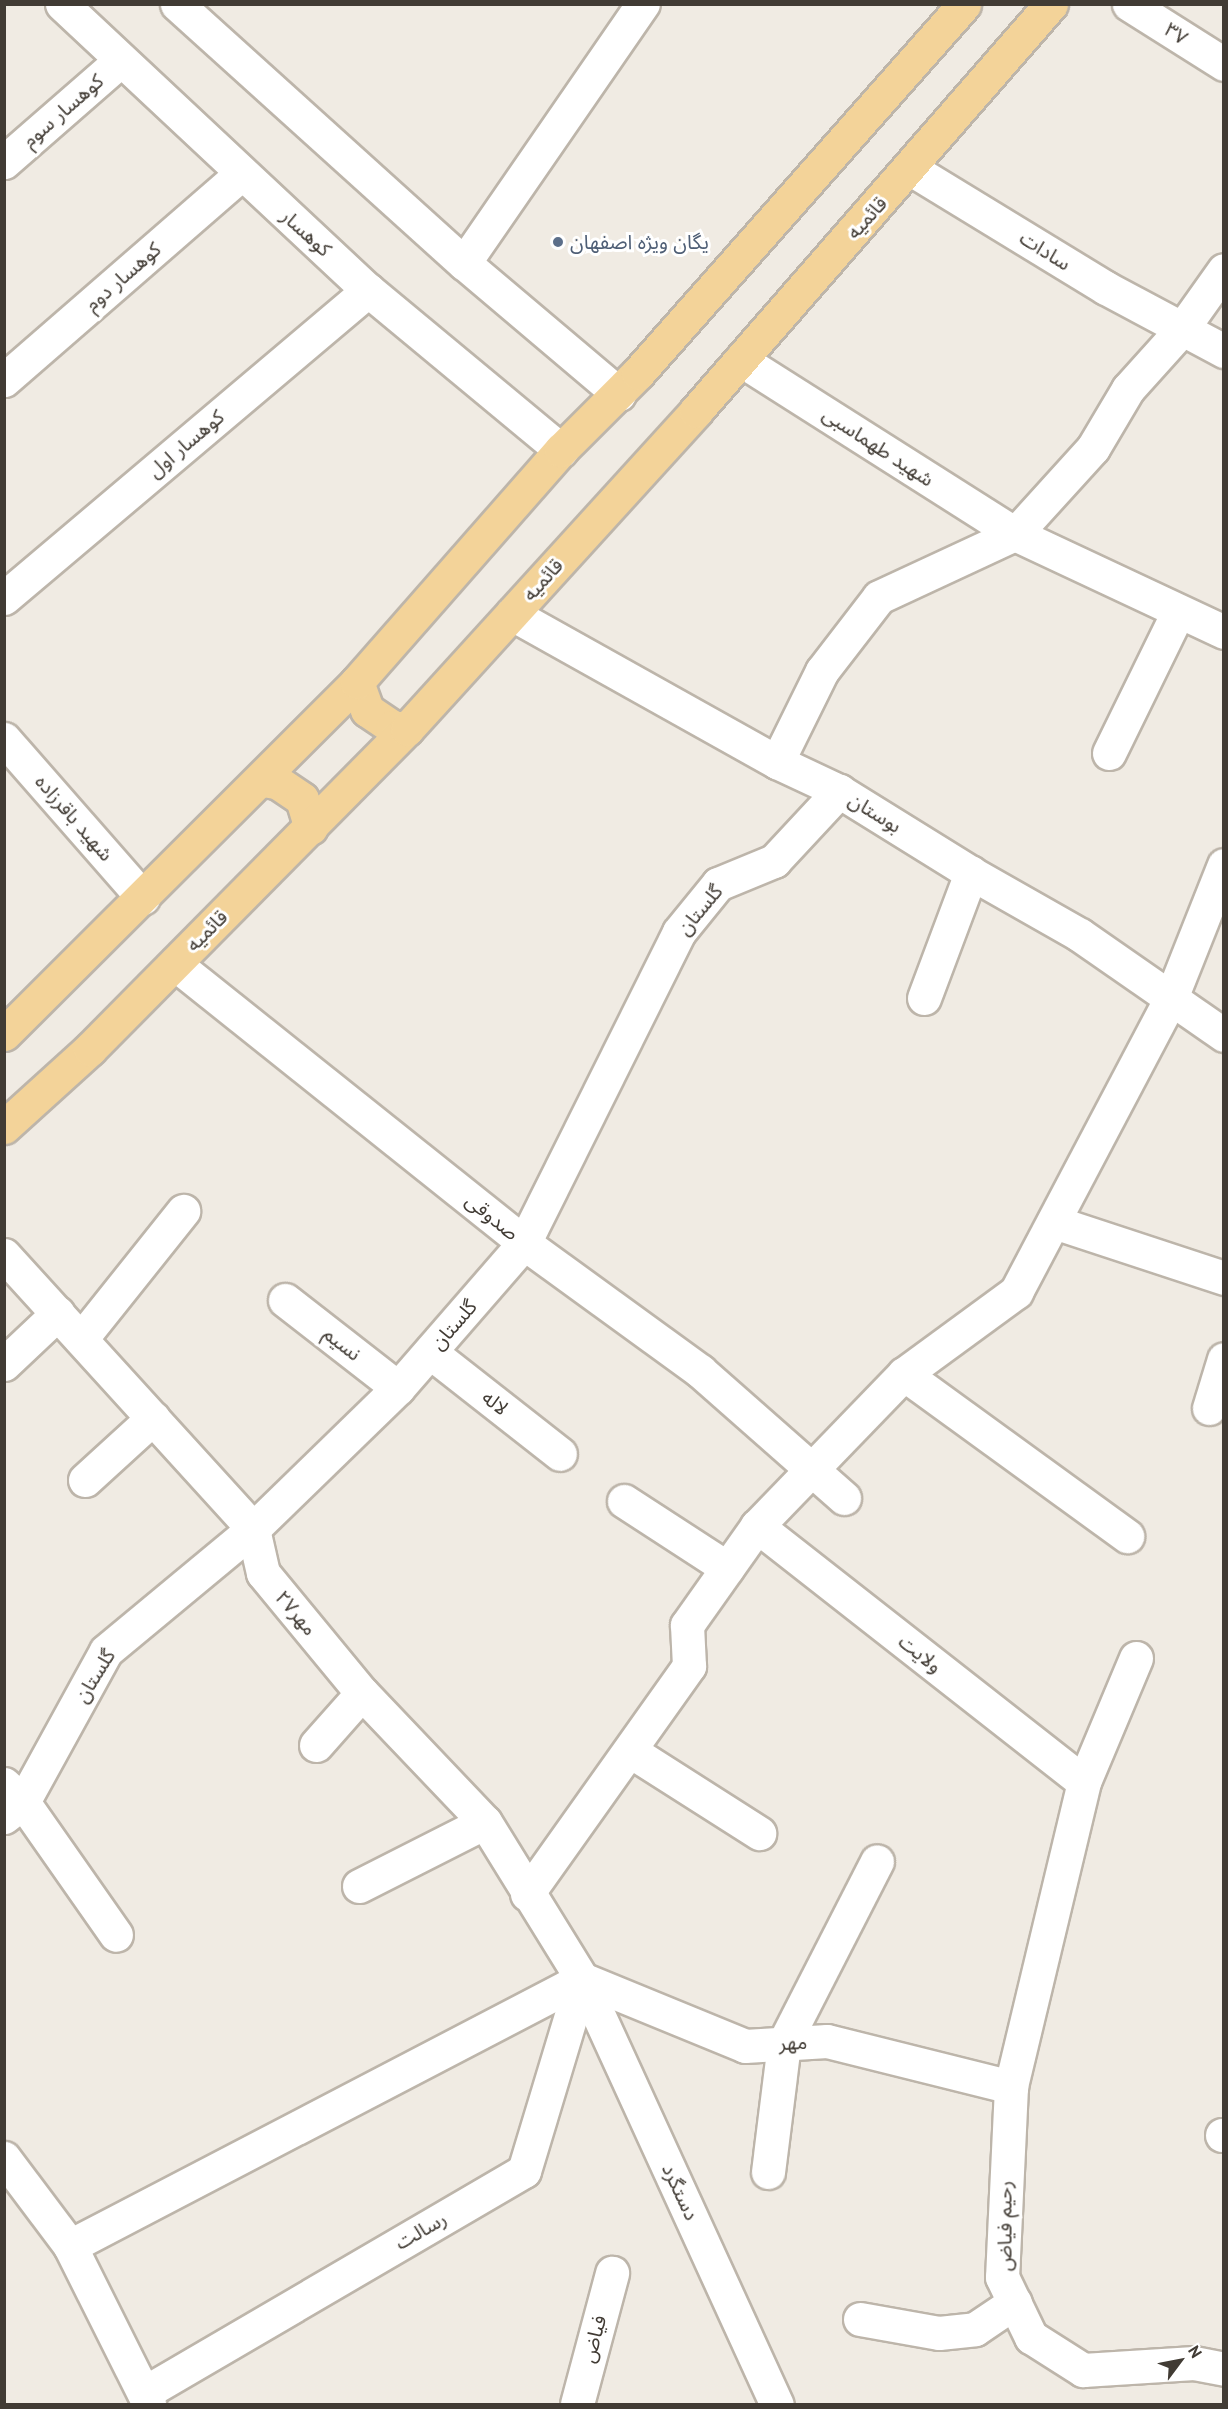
<!DOCTYPE html>
<html>
<head>
<meta charset="utf-8">
<style>
  body { margin:0 }
  #map { position:relative; width:1228px; height:2409px; overflow:hidden; background:#f0ebe3; font-family:"PT Sans","Noto Sans Arabic",sans-serif }
  div>[style] { position:absolute }
  .roads { filter:drop-shadow(2px 0 #bdb5aa) drop-shadow(-2px 0 #bdb5aa) drop-shadow(0 2px #bdb5aa) drop-shadow(0 -2px #bdb5aa) }
  .minor>* { height:33px; margin:-16.5px; padding:0 16.5px; transform-origin:16.5px; border-radius:16.5px; background:#fff }
  .major>* { height:33px; margin:-16.5px; padding:0 16.5px; transform-origin:16.5px; border-radius:16.5px; background:#f3d399 }
  .dots>* { width:16px; height:16px; translate:-50% -50%; box-sizing:border-box; border:3px solid #fff; border-radius:50% }
  span { translate:-50% -50%; white-space:nowrap; text-align:center; line-height:1.15; -webkit-text-stroke:6px #fff; paint-order:stroke }
  .street-label { font-size:20px; color:#413b34 }
  .service-label { font-size:20px; color:#4e5e75 }
  .left { translate:0 -50%; text-align:left }
  .frame { position:absolute; inset:0; border:6px solid #413b34; pointer-events:none }
  .north { position:absolute; left:1150px; top:2331px; width:60px; height:60px; -webkit-text-stroke:4px #fff; paint-order:stroke; rotate:58deg; font-size:16px; font-weight:700; line-height:24px; text-align:center; color:#413b34 }
  .north::after { content:''; display:block; margin:auto; width:21px; height:27px; background:#413b34; clip-path:polygon(50% 0,100% 100%,50% 72%,0 100%) }
</style>
</head>
<body>
<div id="map">
  <div class="roads">
    <div class="minor">
      <i style="left:62px;top:4px;width:419px;rotate:43.1deg"></i>
      <i style="left:368px;top:290px;width:251px;rotate:39.7deg"></i>
      <i style="left:177px;top:4px;width:387px;rotate:42.1deg"></i>
      <i style="left:464px;top:263px;width:203px;rotate:40.2deg"></i>
      <i style="left:1129px;top:4px;width:112px;rotate:32.3deg"></i>
      <i style="left:4px;top:162px;width:155px;rotate:-41.1deg"></i>
      <i style="left:911px;top:169px;width:228px;rotate:31.4deg"></i>
      <i style="left:1106px;top:288px;width:134px;rotate:28.1deg"></i>
      <i style="left:464px;top:263px;width:315px;rotate:-55.4deg"></i>
      <i style="left:741px;top:360px;width:325px;rotate:32.4deg"></i>
      <i style="left:1015px;top:534px;width:231px;rotate:25.1deg"></i>
      <i style="left:4px;top:380px;width:314px;rotate:-41deg"></i>
      <i style="left:4px;top:598px;width:477px;rotate:-40.2deg"></i>
      <i style="left:512px;top:614px;width:304px;rotate:29.2deg"></i>
      <i style="left:777px;top:762px;width:68px;rotate:25.1deg"></i>
      <i style="left:839px;top:791px;width:155px;rotate:31.8deg"></i>
      <i style="left:971px;top:873px;width:125px;rotate:29.6deg"></i>
      <i style="left:1080px;top:935px;width:175px;rotate:34.8deg"></i>
      <i style="left:4px;top:739px;width:211px;rotate:48.8deg"></i>
      <i style="left:1109px;top:753px;width:157px;rotate:-63.9deg"></i>
      <i style="left:777px;top:762px;width:102px;rotate:-63.7deg"></i>
      <i style="left:822px;top:671px;width:93px;rotate:-52.4deg"></i>
      <i style="left:879px;top:597px;width:150px;rotate:-24.9deg"></i>
      <i style="left:1015px;top:534px;width:116px;rotate:-47.8deg"></i>
      <i style="left:1093px;top:448px;width:69px;rotate:-59.3deg"></i>
      <i style="left:1128px;top:389px;width:81px;rotate:-48deg"></i>
      <i style="left:1182px;top:329px;width:72px;rotate:-54.6deg"></i>
      <i style="left:175px;top:964px;width:447px;rotate:38.6deg"></i>
      <i style="left:524px;top:1243px;width:218px;rotate:36deg"></i>
      <i style="left:700px;top:1371px;width:192px;rotate:41.4deg"></i>
      <i style="left:924px;top:998px;width:134px;rotate:-69.4deg"></i>
      <i style="left:1054px;top:1222px;width:179px;rotate:18.2deg"></i>
      <i style="left:4px;top:1255px;width:370px;rotate:47.7deg"></i>
      <i style="left:253px;top:1529px;width:45px;rotate:77.2deg"></i>
      <i style="left:263px;top:1573px;width:156px;rotate:50.5deg"></i>
      <i style="left:362px;top:1693px;width:178px;rotate:46.4deg"></i>
      <i style="left:485px;top:1822px;width:185px;rotate:58.3deg"></i>
      <i style="left:582px;top:1979px;width:468px;rotate:65.4deg"></i>
      <i style="left:285px;top:1300px;width:143px;rotate:37.9deg"></i>
      <i style="left:81px;top:1339px;width:164px;rotate:-51.4deg"></i>
      <i style="left:430px;top:1352px;width:165px;rotate:38.1deg"></i>
      <i style="left:4px;top:1364px;width:74px;rotate:-43.4deg"></i>
      <i style="left:904px;top:1374px;width:276px;rotate:36deg"></i>
      <i style="left:1209px;top:1408px;width:51px;rotate:-73deg"></i>
      <i style="left:85px;top:1480px;width:92px;rotate:-42.4deg"></i>
      <i style="left:624px;top:1501px;width:123px;rotate:33deg"></i>
      <i style="left:757px;top:1526px;width:415px;rotate:38.1deg"></i>
      <i style="left:1136px;top:1658px;width:134px;rotate:112.8deg"></i>
      <i style="left:1084px;top:1782px;width:314px;rotate:103.5deg"></i>
      <i style="left:1011px;top:2087px;width:190px;rotate:92.7deg"></i>
      <i style="left:1002px;top:2277px;width:67px;rotate:64.2deg"></i>
      <i style="left:1031px;top:2337px;width:62px;rotate:32.4deg"></i>
      <i style="left:1083px;top:2370px;width:111px;rotate:-3.6deg"></i>
      <i style="left:1194px;top:2363px;width:31px;rotate:11deg"></i>
      <i style="left:316px;top:1745px;width:69px;rotate:-48.5deg"></i>
      <i style="left:632px;top:1752px;width:151px;rotate:32.5deg"></i>
      <i style="left:4px;top:1784px;width:26px;rotate:43deg"></i>
      <i style="left:23px;top:1802px;width:162px;rotate:55deg"></i>
      <i style="left:4px;top:1817px;width:24px;rotate:-38deg"></i>
      <i style="left:23px;top:1802px;width:172px;rotate:-61.2deg"></i>
      <i style="left:106px;top:1651px;width:191px;rotate:-39.7deg"></i>
      <i style="left:253px;top:1529px;width:202px;rotate:-44.2deg"></i>
      <i style="left:398px;top:1388px;width:192px;rotate:-49deg"></i>
      <i style="left:524px;top:1243px;width:347px;rotate:-63.5deg"></i>
      <i style="left:679px;top:932px;width:62px;rotate:-50.9deg"></i>
      <i style="left:718px;top:884px;width:61px;rotate:-22.3deg"></i>
      <i style="left:774px;top:861px;width:96px;rotate:-47.1deg"></i>
      <i style="left:359px;top:1886px;width:141px;rotate:-26.9deg"></i>
      <i style="left:527px;top:1894px;width:280px;rotate:-54.6deg"></i>
      <i style="left:689px;top:1666px;width:41px;rotate:-92.8deg"></i>
      <i style="left:687px;top:1625px;width:121px;rotate:-54.7deg"></i>
      <i style="left:757px;top:1526px;width:211px;rotate:-46deg"></i>
      <i style="left:904px;top:1374px;width:139px;rotate:-36.2deg"></i>
      <i style="left:1016px;top:1292px;width:332px;rotate:-62.2deg"></i>
      <i style="left:1171px;top:998px;width:143px;rotate:-68.3deg"></i>
      <i style="left:582px;top:1979px;width:176px;rotate:22.3deg"></i>
      <i style="left:745px;top:2046px;width:82px;rotate:-3.5deg"></i>
      <i style="left:827px;top:2041px;width:190px;rotate:14deg"></i>
      <i style="left:1222px;top:2135px;width:2px"></i>
      <i style="left:4px;top:2158px;width:110px;rotate:53.1deg"></i>
      <i style="left:70px;top:2246px;width:177px;rotate:63.4deg"></i>
      <i style="left:768px;top:2172px;width:130px;rotate:-82.9deg"></i>
      <i style="left:784px;top:2043px;width:204px;rotate:-62.9deg"></i>
      <i style="left:70px;top:2246px;width:577px;rotate:-27.54deg"></i>
      <i style="left:860px;top:2319px;width:80px;rotate:10deg"></i>
      <i style="left:939px;top:2333px;width:36px;rotate:-6deg"></i>
      <i style="left:975px;top:2329px;width:48px;rotate:-34deg"></i>
      <i style="left:144px;top:2393px;width:440px;rotate:-30.3deg"></i>
      <i style="left:524px;top:2171px;width:201px;rotate:-73.2deg"></i>
      <i style="left:577px;top:2404px;width:136px;rotate:-75deg"></i>
    </div>
    <div class="major">
      <i style="left:357px;top:682px;width:30px;rotate:70deg"></i>
      <i style="left:367px;top:710px;width:30px;rotate:34deg"></i>
      <i style="left:392px;top:727px;width:15px;rotate:8deg"></i>
      <i style="left:262px;top:780px;width:15px;rotate:8deg"></i>
      <i style="left:277px;top:782px;width:30px;rotate:34deg"></i>
      <i style="left:302px;top:799px;width:30px;rotate:73deg"></i>
      <i style="left:4px;top:1034px;width:499px;rotate:-44.9deg"></i>
      <i style="left:357px;top:682px;width:309px;rotate:-48.7deg"></i>
      <i style="left:561px;top:450px;width:109px;rotate:-45deg"></i>
      <i style="left:638px;top:373px;width:492px;rotate:-48.5deg"></i>
      <i style="left:4px;top:1127px;width:116px;rotate:-42.2deg"></i>
      <i style="left:90px;top:1049px;width:450px;rotate:-45.3deg"></i>
      <i style="left:407px;top:729px;width:430px;rotate:-47.7deg"></i>
      <i style="left:696px;top:411px;width:540px;rotate:-48.9deg"></i>
    </div>
  </div>
  <div class="dots">
    <i style="left:558px;top:242px;background:#5c6f8a"></i>
  </div>
  <div class="street-label">
    <span style="left:1176px;top:34px;rotate:32deg">۳۷</span>
    <span style="left:63px;top:111px;rotate:-41deg">کوهسار سوم</span>
    <span style="left:867px;top:218px;rotate:-48deg">قائمیه</span>
    <span style="left:306px;top:233px;rotate:42deg">کوهسار</span>
    <span style="left:1045px;top:251px;rotate:32deg">سادات</span>
    <span style="left:123px;top:277px;rotate:-41deg">کوهسار دوم</span>
    <span style="left:186px;top:444px;rotate:-40deg">کوهسار اول</span>
    <span style="left:878px;top:447px;rotate:33deg">شهید طهماسبی</span>
    <span style="left:543px;top:580px;rotate:-48deg">قائمیه</span>
    <span style="left:875px;top:813px;rotate:32deg">بوستان</span>
    <span style="left:74px;top:818px;rotate:49deg">شهید باقرزاده</span>
    <span style="left:700px;top:910px;rotate:-50deg">گلستان</span>
    <span style="left:207px;top:931px;rotate:-45deg">قائمیه</span>
    <span style="left:492px;top:1217px;rotate:39deg">صدوقی</span>
    <span style="left:454px;top:1325px;rotate:-49deg">گلستان</span>
    <span style="left:342px;top:1344px;rotate:38deg">نسیم</span>
    <span style="left:495px;top:1403px;rotate:38deg">لاله</span>
    <span style="left:296px;top:1613px;rotate:50deg">مهر۲۷</span>
    <span style="left:920px;top:1654px;rotate:38deg">ولایت</span>
    <span style="left:95px;top:1676px;rotate:-58deg">گلستان</span>
    <span style="left:793px;top:2043px;rotate:-3deg">مهر</span>
    <span style="left:680px;top:2192px;rotate:65deg">دستگرد</span>
    <span style="left:1005px;top:2226px;rotate:-90deg">رحیم فیاض</span>
    <span style="left:421px;top:2231px;rotate:-30deg">رسالت</span>
    <span style="left:594px;top:2339px;rotate:-75deg">فیاض</span>
  </div>
  <div class="service-label">
    <span class="left" style="left:570px;top:242px">یگان ویژه اصفهان</span>
  </div>
  <div class="frame"></div>
  <div class="north">N</div>
</div>
</body>
</html>
